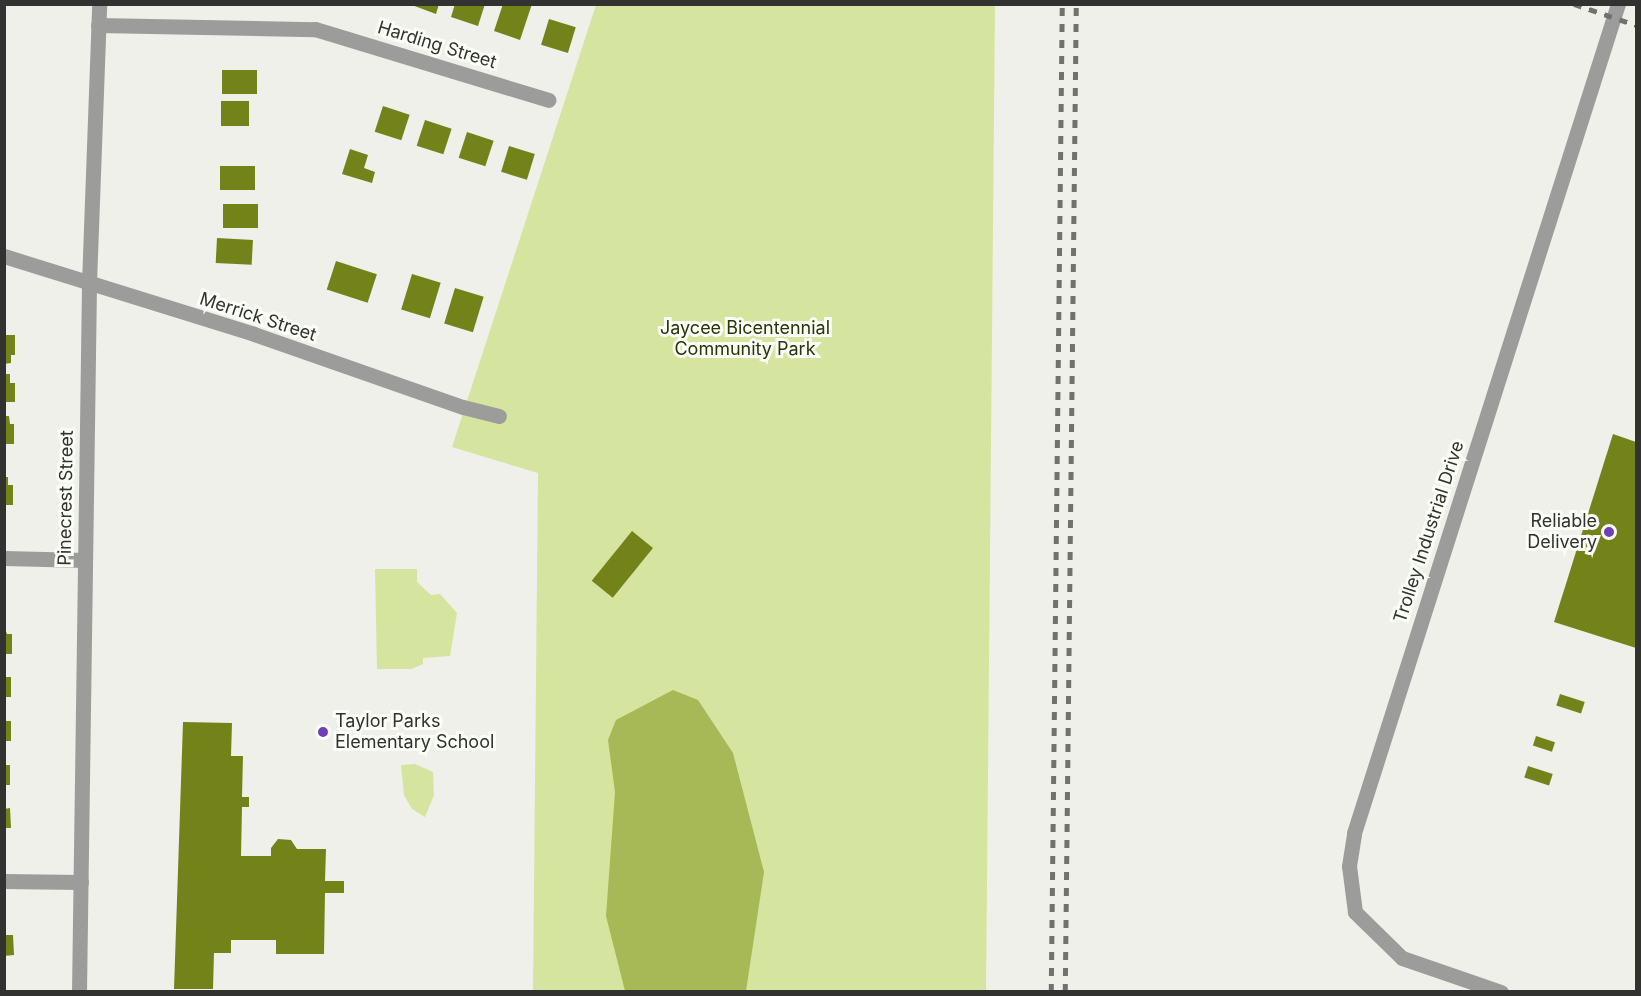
<!DOCTYPE html>
<html>
<head>
<meta charset="utf-8">
<style>
  body { margin:0 }
  #map { position:relative; width:1641px; height:996px; overflow:hidden; background:#eef0e9; font-family:Inter,sans-serif }
  div>[style] { position:absolute }
  .green>* { inset:0; background:#d5e49f }
  .forest>* { inset:0; background:#a7b957 }
  .building>* { inset:0; background:#73831a; transform-origin:0 0 }
  .street>* { height:15px; margin:-7.5px; padding:0 7.5px; transform-origin:7.5px; border-radius:7.5px; background:#9c9d9a }
  .rail>* { height:4.5px; margin-top:-2.25px; transform-origin:0; background:repeating-linear-gradient(90deg,#71726e 0 8px,transparent 0 16px) }
  .dots>* { width:16px; height:16px; translate:-50% -50%; box-sizing:border-box; border:3px solid #fbfdf7; border-radius:50% }
  span { translate:-50% -50%; white-space:nowrap; text-align:center; line-height:1.15; -webkit-text-stroke:6px #fbfdf7; paint-order:stroke }
  .street-label { font-size:18px; color:#323330 }
  .park-label { font-size:18px; color:#2d340a }
  .poi-label { font-size:18px; color:#323330 }
  .right { translate:-100% -50%; text-align:right }
  .left { translate:0 -50%; text-align:left }
  .frame { position:absolute; inset:0; border:6px solid #323330; pointer-events:none }
</style>
</head>
<body>
<div id="map">
  <div class="green">
    <i style="clip-path:polygon(596px 5px,995px 5px,986px 991px,533px 991px,538px 473px,452px 447px)"></i>
    <i style="clip-path:polygon(375px 569px,417px 569px,417px 582px,431px 595px,440px 594px,457px 613px,450px 656px,423px 658px,423px 664px,412px 669px,377px 669px)"></i>
    <i style="clip-path:polygon(415px 764px,433px 772px,434px 795px,425px 817px,412px 809px,404px 795px,401px 765px)"></i>
  </div>
  <div class="forest">
    <i style="clip-path:polygon(673px 690px,698px 700px,733px 753px,764px 872px,746px 991px,625px 991px,606px 916px,615px 792px,608px 740px,616px 720px)"></i>
  </div>
  <div class="building">
    <i style="clip-path:polygon(409px 4px,439px 4px,436px 14px)"></i>
    <i style="clip-path:polygon(455px 4px,485px 4px,478px 26px,451px 17px)"></i>
    <i style="clip-path:polygon(503px 4px,532px 4px,520px 40px,494px 31px)"></i>
    <i style="left:549px;top:19px;width:28px;height:27px;rotate:17deg"></i>
    <i style="left:222px;top:70px;width:35px;height:24px"></i>
    <i style="left:221px;top:101px;width:28px;height:25px"></i>
    <i style="left:383px;top:106px;width:28px;height:27px;rotate:18deg"></i>
    <i style="left:425px;top:120px;width:28px;height:27px;rotate:18deg"></i>
    <i style="left:467px;top:132px;width:28px;height:27px;rotate:18deg"></i>
    <i style="left:509px;top:146px;width:27px;height:27px;rotate:17deg"></i>
    <i style="clip-path:polygon(350px 149px,368px 155px,364px 168px,375px 172px,372px 183px,342px 174px)"></i>
    <i style="left:220px;top:166px;width:35px;height:24px"></i>
    <i style="left:223px;top:204px;width:35px;height:24px"></i>
    <i style="left:217px;top:238px;width:36px;height:25px;rotate:3deg"></i>
    <i style="left:336px;top:261px;width:43px;height:30px;rotate:18deg"></i>
    <i style="left:412px;top:274px;width:30px;height:37px;rotate:17deg"></i>
    <i style="left:455px;top:288px;width:30px;height:37px;rotate:17deg"></i>
    <i style="clip-path:polygon(4px 335px,15px 335px,15px 355px,11px 355px,11px 363px,4px 364px)"></i>
    <i style="clip-path:polygon(4px 374px,10px 374px,10px 383px,15px 383px,15px 402px,4px 402px)"></i>
    <i style="clip-path:polygon(4px 416px,9px 416px,10px 424px,14px 424px,14px 444px,4px 444px)"></i>
    <i style="clip-path:polygon(1613px 434px,1636px 442px,1636px 648px,1554px 622px)"></i>
    <i style="clip-path:polygon(4px 477px,8px 477px,8px 485px,13px 485px,13px 505px,4px 505px)"></i>
    <i style="left:632px;top:531px;width:27px;height:64px;rotate:39deg"></i>
    <i style="clip-path:polygon(4px 626px,7px 634px,12px 634px,12px 654px,4px 654px)"></i>
    <i style="left:4px;top:677px;width:7px;height:20px"></i>
    <i style="left:1560px;top:694px;width:26px;height:12px;rotate:18deg"></i>
    <i style="left:4px;top:721px;width:7px;height:20px"></i>
    <i style="clip-path:polygon(183px 722px,232px 723px,231px 756px,243px 756px,242px 797px,249px 797px,249px 807px,242px 807px,241px 856px,271px 856px,271px 848px,278px 839px,291px 840px,297px 849px,326px 849px,325px 881px,344px 881px,344px 893px,325px 893px,324px 954px,276px 954px,276px 940px,231px 940px,231px 953px,214px 953px,213px 989px,174px 989px)"></i>
    <i style="left:1536px;top:736px;width:20px;height:10px;rotate:18deg"></i>
    <i style="left:4px;top:765px;width:6px;height:20px"></i>
    <i style="left:1528px;top:766px;width:26px;height:12px;rotate:18deg"></i>
    <i style="clip-path:polygon(10px 808px,11px 828px,4px 828px,4px 809px)"></i>
    <i style="clip-path:polygon(4px 935px,13px 935px,14px 955px,4px 956px)"></i>
  </div>
  <div class="street">
    <i style="left:98px;top:25px;width:217px;rotate:1.1deg"></i>
    <i style="left:315px;top:29px;width:244px;rotate:16.9deg"></i>
    <i style="left:4px;top:256px;width:262px;rotate:17.3deg"></i>
    <i style="left:254px;top:334px;width:221px;rotate:19.3deg"></i>
    <i style="left:463px;top:407px;width:37px;rotate:14deg"></i>
    <i style="left:4px;top:558px;width:81px;rotate:1.4deg"></i>
    <i style="left:4px;top:881px;width:77px;rotate:0.7deg"></i>
    <i style="left:79px;top:992px;width:709px;rotate:-89.19deg"></i>
    <i style="left:89px;top:283px;width:279px;rotate:-87.9deg"></i>
    <i style="left:1501px;top:992px;width:105px;rotate:-161deg"></i>
    <i style="left:1402px;top:958px;width:66px;rotate:-135.6deg"></i>
    <i style="left:1355px;top:912px;width:46px;rotate:-97.4deg"></i>
    <i style="left:1349px;top:866px;width:33px;rotate:-81deg"></i>
    <i style="left:1354px;top:833px;width:870px;rotate:-72.34deg"></i>
  </div>
  <div class="rail">
    <i style="left:1574px;top:4px;width:65px;rotate:18.7deg"></i>
    <i style="left:1051px;top:992px;width:988px;rotate:-89.36deg"></i>
    <i style="left:1065px;top:992px;width:988px;rotate:-89.36deg"></i>
  </div>
  <div class="dots">
    <i style="left:1609px;top:532px;background:#703fb7"></i>
    <i style="left:323px;top:732px;background:#703fb7"></i>
  </div>
  <div class="street-label">
    <span style="left:437px;top:45px;rotate:17deg">Harding Street</span>
    <span style="left:258px;top:317px;rotate:18deg">Merrick Street</span>
    <span style="left:66px;top:498px;rotate:-89deg">Pinecrest Street</span>
    <span style="left:1429px;top:532px;rotate:-72deg">Trolley Industrial Drive</span>
  </div>
  <div class="park-label">
    <span style="left:745px;top:339px">Jaycee Bicentennial<br>Community Park</span>
  </div>
  <div class="poi-label">
    <span class="right" style="left:1597px;top:532px">Reliable<br>Delivery</span>
    <span class="left" style="left:335px;top:732px">Taylor Parks<br>Elementary School</span>
  </div>
  <div class="frame"></div>
</div>
</body>
</html>
